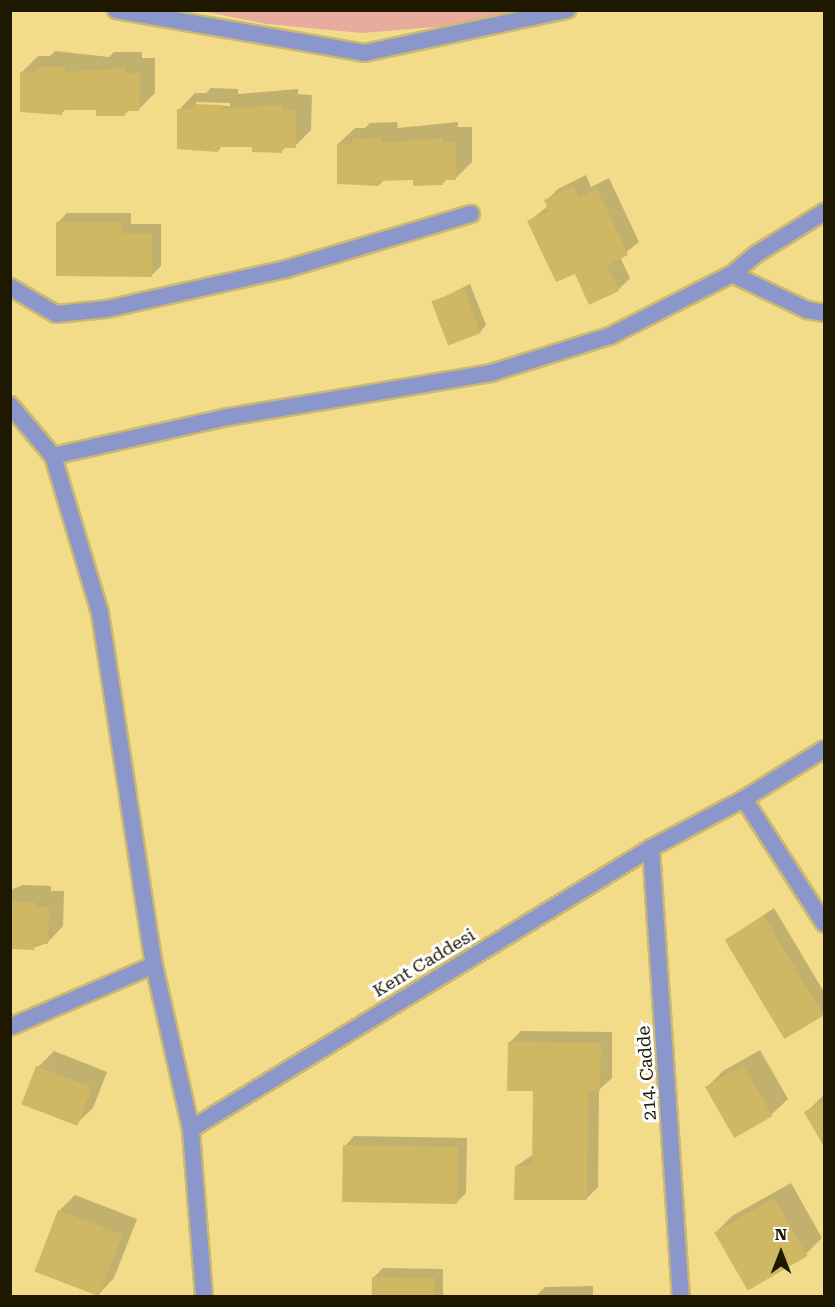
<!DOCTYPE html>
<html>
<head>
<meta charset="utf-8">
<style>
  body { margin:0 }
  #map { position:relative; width:835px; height:1307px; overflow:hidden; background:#f2dc8a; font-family:"Roboto Serif",serif }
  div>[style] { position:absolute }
  .green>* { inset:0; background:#e7ac9e }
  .shadow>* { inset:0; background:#0003 }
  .building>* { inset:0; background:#cfb863; transform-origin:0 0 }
  .roads { filter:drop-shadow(2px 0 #ccb971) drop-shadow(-2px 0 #ccb971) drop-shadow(0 2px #ccb971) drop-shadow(0 -2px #ccb971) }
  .minor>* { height:16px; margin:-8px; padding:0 8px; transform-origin:8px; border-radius:8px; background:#8b97ca }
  span { translate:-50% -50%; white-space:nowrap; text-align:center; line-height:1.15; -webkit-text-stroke:6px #fdfdfd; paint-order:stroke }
  .street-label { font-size:18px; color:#1f1801 }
  .frame { position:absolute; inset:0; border:12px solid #1f1801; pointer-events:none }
  .north { position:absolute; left:751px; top:1223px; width:60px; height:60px; -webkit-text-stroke:4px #fdfdfd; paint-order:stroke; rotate:0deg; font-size:16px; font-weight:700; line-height:24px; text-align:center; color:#1f1801 }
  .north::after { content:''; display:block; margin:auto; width:21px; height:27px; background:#1f1801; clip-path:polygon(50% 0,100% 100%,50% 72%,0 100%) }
</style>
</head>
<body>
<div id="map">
  <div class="green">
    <i style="clip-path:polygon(202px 11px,517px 11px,458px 25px,362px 33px,267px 24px)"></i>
  </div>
  <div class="shadow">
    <i style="clip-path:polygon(55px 51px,109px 57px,114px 52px,142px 52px,142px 58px,155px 58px,155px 93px,139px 109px,130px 109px,125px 114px,98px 109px,67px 108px,61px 114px,22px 72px,38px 56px,50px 56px)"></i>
    <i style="clip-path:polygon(evenodd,211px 88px,238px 89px,238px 94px,298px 89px,298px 94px,312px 95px,311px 130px,295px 146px,287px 146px,281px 152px,254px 146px,223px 145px,218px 151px,179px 110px,195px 93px,206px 93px,211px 88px,197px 102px,230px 103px,230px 106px,195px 105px,197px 102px)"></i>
    <i style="clip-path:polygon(397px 122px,398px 128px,458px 122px,458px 127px,472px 127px,472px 162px,456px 178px,448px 178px,442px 184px,415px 179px,385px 179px,379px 185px,338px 144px,355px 128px,365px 128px,370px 123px)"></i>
    <i style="clip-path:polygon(586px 175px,591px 187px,609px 178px,639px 242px,620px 257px,630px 278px,618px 290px,575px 272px,529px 221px,548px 206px,546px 201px,558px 189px)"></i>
    <i style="clip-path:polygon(67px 213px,131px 213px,131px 224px,161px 224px,161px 266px,152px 275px,58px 222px)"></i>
    <i style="clip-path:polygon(470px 284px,486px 325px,480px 332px,434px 302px)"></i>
    <i style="clip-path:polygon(23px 885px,51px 886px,51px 891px,64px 891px,63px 926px,47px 943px,33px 948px,10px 947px,10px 890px)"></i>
    <i style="clip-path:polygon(774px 908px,824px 992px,823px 1014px,726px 940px)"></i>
    <i style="clip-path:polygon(521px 1031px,612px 1032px,612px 1078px,599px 1090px,598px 1187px,586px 1199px,516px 1166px,534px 1154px,534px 1090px,509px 1043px)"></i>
    <i style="clip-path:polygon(760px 1050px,788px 1099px,771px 1115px,707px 1087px,723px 1071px)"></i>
    <i style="clip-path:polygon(54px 1051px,107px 1072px,93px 1108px,76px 1124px,38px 1067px)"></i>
    <i style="clip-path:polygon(824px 1095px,824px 1144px,806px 1112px)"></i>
    <i style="clip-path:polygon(354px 1136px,467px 1138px,466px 1193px,456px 1203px,345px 1146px)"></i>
    <i style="clip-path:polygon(791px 1183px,822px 1238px,806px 1254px,716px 1232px,732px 1216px)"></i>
    <i style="clip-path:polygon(75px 1195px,137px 1219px,114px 1278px,98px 1295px,59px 1211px)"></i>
    <i style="clip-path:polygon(383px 1268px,443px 1269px,443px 1296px,373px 1296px,374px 1277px)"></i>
    <i style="clip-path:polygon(593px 1286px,593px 1296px,536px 1296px,545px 1287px)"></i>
  </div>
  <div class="building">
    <i style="clip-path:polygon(37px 67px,65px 67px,65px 72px,126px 68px,126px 73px,140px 73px,139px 111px,125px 111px,125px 116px,96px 116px,96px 110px,62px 110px,62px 115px,20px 112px,20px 72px,36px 72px)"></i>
    <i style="clip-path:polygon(193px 104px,222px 105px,222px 109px,282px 105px,282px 110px,296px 111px,296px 148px,282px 148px,282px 153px,252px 152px,252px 147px,218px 147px,218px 152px,177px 149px,177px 109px,193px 109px)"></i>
    <i style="clip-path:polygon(381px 138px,382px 143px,442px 138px,442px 142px,456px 142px,456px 180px,443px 180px,443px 185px,413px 186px,413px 180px,379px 181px,379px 186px,337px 184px,337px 144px,353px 144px,352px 139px)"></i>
    <i style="clip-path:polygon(573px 186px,579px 198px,597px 189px,628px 255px,607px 265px,619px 291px,589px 305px,575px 274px,556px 282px,527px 221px,549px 211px,544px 200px)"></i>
    <i style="clip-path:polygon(56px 222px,122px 222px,122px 233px,152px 233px,152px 277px,56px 276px)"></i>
    <i style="left:464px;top:289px;width:47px;height:35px;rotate:69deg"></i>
    <i style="clip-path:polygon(10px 901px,35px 902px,35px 907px,49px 907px,48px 944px,34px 944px,34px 950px,10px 949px)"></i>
    <i style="left:764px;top:916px;width:116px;height:46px;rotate:59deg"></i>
    <i style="clip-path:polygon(508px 1042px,601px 1043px,600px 1091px,588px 1091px,587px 1200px,514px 1200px,515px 1166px,532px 1166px,533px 1091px,507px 1091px)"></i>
    <i style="left:743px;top:1065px;width:59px;height:44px;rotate:60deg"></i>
    <i style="left:36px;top:1066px;width:60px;height:41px;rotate:21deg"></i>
    <i style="clip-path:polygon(824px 1101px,824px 1147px,804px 1112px)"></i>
    <i style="left:343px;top:1145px;width:115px;height:57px;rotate:1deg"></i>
    <i style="left:774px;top:1198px;width:67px;height:69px;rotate:60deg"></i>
    <i style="left:58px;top:1210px;width:69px;height:66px;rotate:21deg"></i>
    <i style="left:372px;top:1277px;width:63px;height:19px;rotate:1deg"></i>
  </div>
  <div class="roads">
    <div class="minor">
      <i style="left:116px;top:10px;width:252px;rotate:9.8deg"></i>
      <i style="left:364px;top:53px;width:208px;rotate:-12deg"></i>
      <i style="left:824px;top:212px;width:81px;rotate:148.1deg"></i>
      <i style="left:755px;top:255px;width:30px;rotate:140deg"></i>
      <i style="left:732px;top:274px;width:83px;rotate:25.6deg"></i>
      <i style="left:807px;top:310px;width:17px;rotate:10deg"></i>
      <i style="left:10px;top:287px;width:53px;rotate:30.4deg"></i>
      <i style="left:56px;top:314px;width:51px;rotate:-5.6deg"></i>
      <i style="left:107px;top:309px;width:183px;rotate:-12.6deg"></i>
      <i style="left:286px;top:269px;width:193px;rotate:-16.6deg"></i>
      <i style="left:10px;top:405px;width:67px;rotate:49.9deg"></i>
      <i style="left:53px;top:456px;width:164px;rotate:73.3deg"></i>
      <i style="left:100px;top:613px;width:356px;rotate:81.3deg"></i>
      <i style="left:154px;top:965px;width:168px;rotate:77.3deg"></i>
      <i style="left:53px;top:456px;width:179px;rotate:-12.6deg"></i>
      <i style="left:228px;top:417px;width:267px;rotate:-9.5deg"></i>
      <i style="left:491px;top:373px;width:125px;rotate:-17.3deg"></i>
      <i style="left:610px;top:336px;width:137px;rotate:-26.9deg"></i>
      <i style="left:744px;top:799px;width:148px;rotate:57.2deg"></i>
      <i style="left:651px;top:848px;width:449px;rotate:86.2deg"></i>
      <i style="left:10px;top:1027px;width:157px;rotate:-23.3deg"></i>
      <i style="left:204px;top:1296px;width:168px;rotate:-94.5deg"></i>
      <i style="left:191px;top:1129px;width:539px;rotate:-31.42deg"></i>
      <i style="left:651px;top:848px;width:105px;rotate:-27.8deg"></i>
      <i style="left:744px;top:799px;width:94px;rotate:-32deg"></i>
    </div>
  </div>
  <div class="street-label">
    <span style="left:424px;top:963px;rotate:-31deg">Kent Caddesi</span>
    <span style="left:647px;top:1073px;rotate:-94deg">214. Cadde</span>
  </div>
  <div class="frame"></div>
  <div class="north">N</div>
</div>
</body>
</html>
